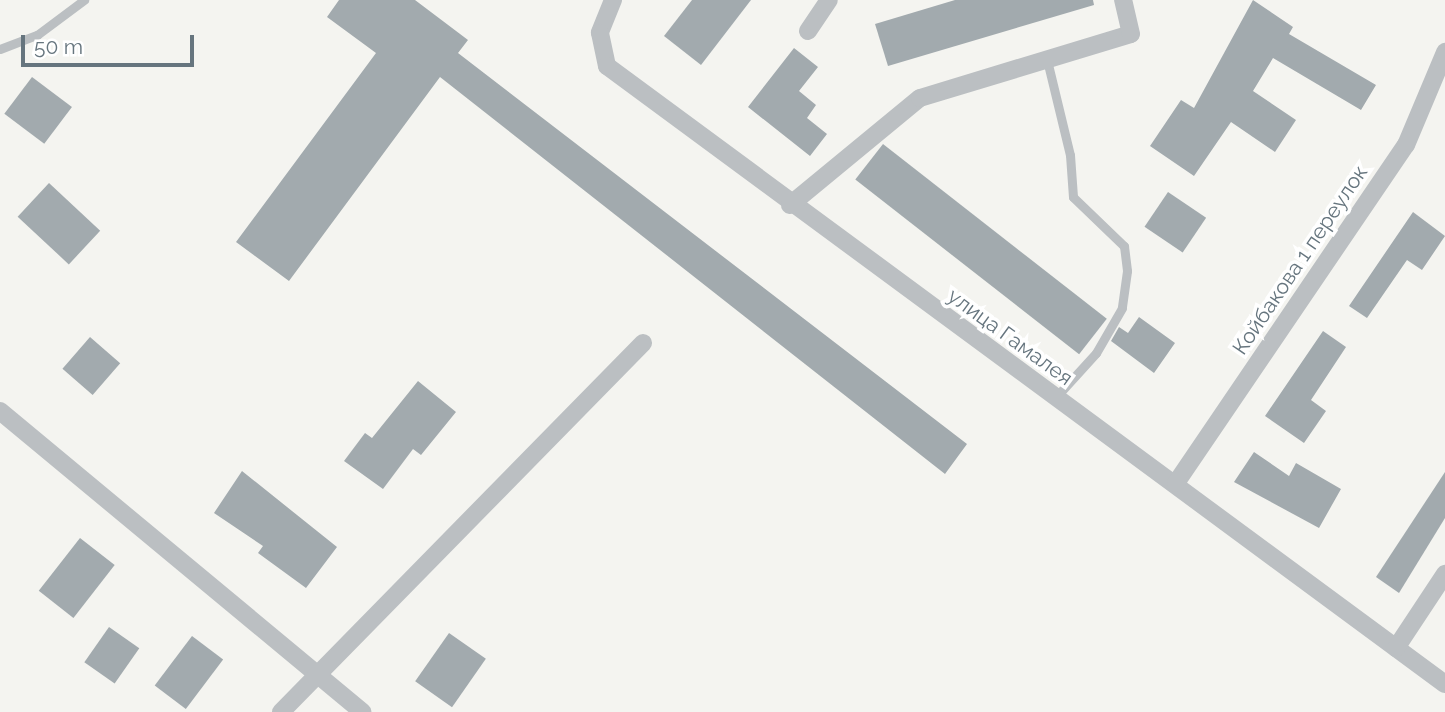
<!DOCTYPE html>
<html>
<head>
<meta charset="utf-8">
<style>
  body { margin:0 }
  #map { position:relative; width:1445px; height:712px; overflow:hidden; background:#f4f4f0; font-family:Raleway,sans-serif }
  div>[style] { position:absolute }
  .building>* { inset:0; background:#a2aaae; transform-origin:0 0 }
  .lane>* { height:9px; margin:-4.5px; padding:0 4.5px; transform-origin:4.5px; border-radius:4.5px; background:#bbbfc2 }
  .street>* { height:18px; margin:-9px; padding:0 9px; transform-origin:9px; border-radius:9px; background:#bbbfc2 }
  span { translate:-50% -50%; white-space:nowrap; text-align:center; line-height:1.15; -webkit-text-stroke:7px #fff; paint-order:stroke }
  .street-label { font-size:21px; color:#66757e }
  .scale { position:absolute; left:21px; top:35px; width:173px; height:32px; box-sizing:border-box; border:4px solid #66757e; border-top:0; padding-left:9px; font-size:21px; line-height:24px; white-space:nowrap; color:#66757e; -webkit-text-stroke:5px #fff; paint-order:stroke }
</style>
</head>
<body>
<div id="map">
  <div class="building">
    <i style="clip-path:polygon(339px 0,415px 0,468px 40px,458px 53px,967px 444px,945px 474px,440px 77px,289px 281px,236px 242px,376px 53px,327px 17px)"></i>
    <i style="clip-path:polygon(692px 0,751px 0,701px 65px,664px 36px)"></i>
    <i style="clip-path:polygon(955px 0,1093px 0,1094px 5px,888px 66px,875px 24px)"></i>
    <i style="clip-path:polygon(1253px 0,1293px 27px,1289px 34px,1376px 85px,1361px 110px,1273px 58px,1253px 91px,1296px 120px,1275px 152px,1231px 122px,1194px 176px,1150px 146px,1181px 100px,1194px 108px)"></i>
    <i style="clip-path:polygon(794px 48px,818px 67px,799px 91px,816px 105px,807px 118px,827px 134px,810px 156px,748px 107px)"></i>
    <i style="left:32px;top:77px;width:50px;height:46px;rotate:37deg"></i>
    <i style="left:883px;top:144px;width:284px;height:45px;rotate:38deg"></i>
    <i style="left:49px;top:183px;width:70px;height:46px;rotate:43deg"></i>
    <i style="left:1168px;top:192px;width:46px;height:42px;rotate:34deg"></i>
    <i style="clip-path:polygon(1413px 212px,1445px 236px,1422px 270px,1407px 260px,1367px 318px,1349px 306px)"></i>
    <i style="clip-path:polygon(1139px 317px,1175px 343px,1154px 373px,1111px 341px,1119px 327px,1128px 333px)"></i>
    <i style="clip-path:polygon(1323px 331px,1346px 347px,1311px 400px,1326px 411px,1304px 443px,1265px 416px)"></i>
    <i style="left:90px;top:337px;width:40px;height:42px;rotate:41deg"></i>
    <i style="clip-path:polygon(418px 381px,456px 412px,421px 455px,413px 449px,383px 489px,344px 461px,365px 433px,372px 438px)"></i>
    <i style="clip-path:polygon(1254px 452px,1289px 476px,1296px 463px,1341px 489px,1319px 528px,1234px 482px)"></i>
    <i style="clip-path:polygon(242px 471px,337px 547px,306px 588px,258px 553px,263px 546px,214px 513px)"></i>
    <i style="clip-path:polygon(1445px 472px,1445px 518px,1399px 593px,1376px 577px)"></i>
    <i style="left:80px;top:538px;width:44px;height:67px;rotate:38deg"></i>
    <i style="left:109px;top:627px;width:37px;height:43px;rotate:35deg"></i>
    <i style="left:449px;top:633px;width:45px;height:59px;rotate:35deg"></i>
    <i style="left:192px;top:636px;width:39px;height:62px;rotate:37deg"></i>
  </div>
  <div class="lane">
    <i style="left:0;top:49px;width:40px;rotate:-21deg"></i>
    <i style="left:37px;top:35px;width:59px;rotate:-36.7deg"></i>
    <i style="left:1047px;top:60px;width:98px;rotate:76.4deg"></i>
    <i style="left:1070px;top:155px;width:42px;rotate:85.9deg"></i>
    <i style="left:1073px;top:197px;width:71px;rotate:43.9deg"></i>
    <i style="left:1124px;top:246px;width:25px;rotate:83deg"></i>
    <i style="left:1127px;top:271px;width:37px;rotate:98deg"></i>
    <i style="left:1122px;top:308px;width:52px;rotate:120deg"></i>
    <i style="left:1096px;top:353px;width:61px;rotate:132.3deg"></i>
  </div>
  <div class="street">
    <i style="left:613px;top:0;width:35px;rotate:112deg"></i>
    <i style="left:600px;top:33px;width:34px;rotate:78deg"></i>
    <i style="left:607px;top:66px;width:1041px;rotate:36.41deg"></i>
    <i style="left:808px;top:31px;width:37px;rotate:-56deg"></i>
    <i style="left:790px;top:205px;width:168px;rotate:-39.5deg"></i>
    <i style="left:920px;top:98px;width:220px;rotate:-16.9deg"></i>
    <i style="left:1131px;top:34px;width:35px;rotate:-103deg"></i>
    <i style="left:0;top:411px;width:471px;rotate:39.7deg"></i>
    <i style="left:1176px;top:483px;width:409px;rotate:-55.8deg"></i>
    <i style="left:1406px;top:145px;width:101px;rotate:-67.2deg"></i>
    <i style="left:1396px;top:648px;width:89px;rotate:-56.5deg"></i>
    <i style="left:281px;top:712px;width:517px;rotate:-45.55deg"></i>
  </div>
  <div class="street-label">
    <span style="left:1300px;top:260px;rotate:-56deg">Койбакова 1 переулок</span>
    <span style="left:1010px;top:337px;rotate:36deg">улица Гамалея</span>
  </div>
  <div class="scale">50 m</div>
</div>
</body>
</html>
